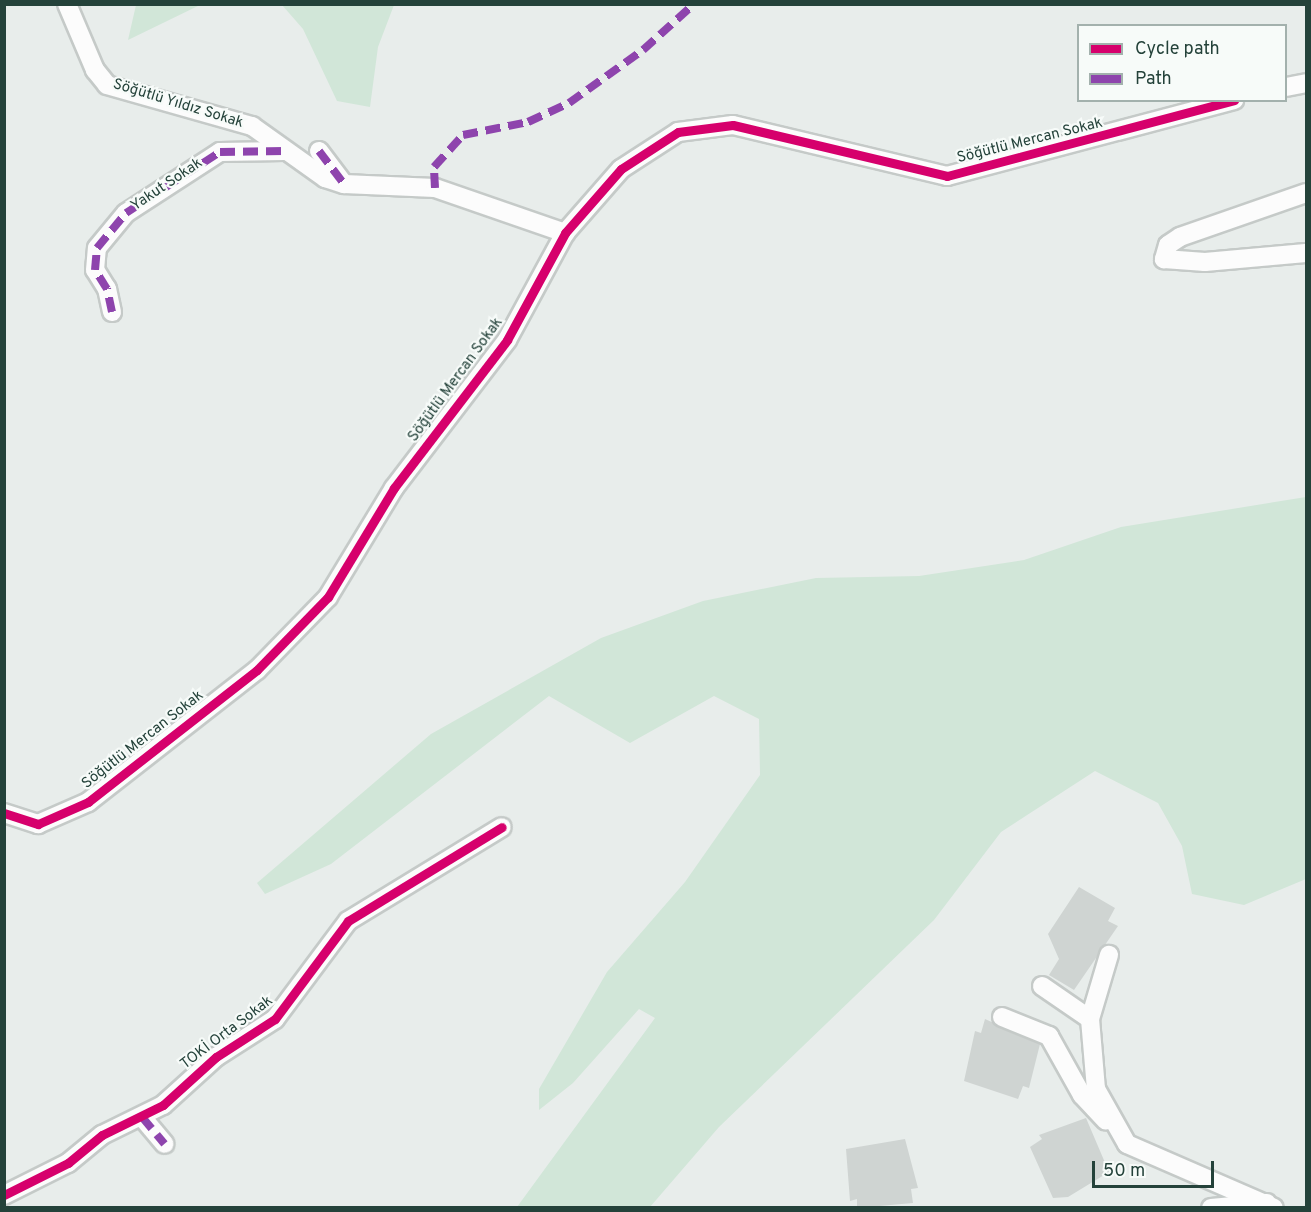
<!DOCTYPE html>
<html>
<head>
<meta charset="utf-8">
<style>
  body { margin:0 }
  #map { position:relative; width:1311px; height:1212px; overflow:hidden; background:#e8edeb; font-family:Overpass,sans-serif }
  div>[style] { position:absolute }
  .green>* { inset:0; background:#d1e6d8 }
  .building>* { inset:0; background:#cfd4d2 }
  .roads { filter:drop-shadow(2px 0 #c5cac8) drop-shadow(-2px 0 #c5cac8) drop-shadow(0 2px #c5cac8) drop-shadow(0 -2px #c5cac8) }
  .minor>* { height:18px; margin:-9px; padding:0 9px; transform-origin:9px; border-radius:9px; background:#fcfcfc }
  .quiet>* { height:8px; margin-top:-4px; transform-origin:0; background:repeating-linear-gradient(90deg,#8e44ad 0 15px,transparent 0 23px) }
  .cycleway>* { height:9px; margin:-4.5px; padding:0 4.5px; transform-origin:4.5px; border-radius:4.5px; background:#d6006c }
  span { translate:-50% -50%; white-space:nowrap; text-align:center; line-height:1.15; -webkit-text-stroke:4.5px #f7fbf9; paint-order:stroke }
  .street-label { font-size:15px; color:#24423a }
  .frame { position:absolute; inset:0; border:6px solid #24423a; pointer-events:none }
  .legend { position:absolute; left:1077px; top:24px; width:210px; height:78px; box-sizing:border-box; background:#f7fbf9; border:2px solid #a3b1ad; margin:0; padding:8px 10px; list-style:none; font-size:18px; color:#24423a }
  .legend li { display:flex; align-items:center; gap:12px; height:30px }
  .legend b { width:30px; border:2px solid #a3b1ad }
  .scale { position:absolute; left:1092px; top:1161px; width:122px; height:27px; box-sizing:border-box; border:3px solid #24423a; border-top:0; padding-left:8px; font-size:18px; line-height:21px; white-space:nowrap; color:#24423a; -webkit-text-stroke:4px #f7fbf9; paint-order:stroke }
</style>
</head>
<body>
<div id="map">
  <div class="green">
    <i style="clip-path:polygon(136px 5px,136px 4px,200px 5px,128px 40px)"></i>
    <i style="clip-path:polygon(282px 5px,394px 5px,378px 47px,370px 107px,337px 101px,303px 29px)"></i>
    <i style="clip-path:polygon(1306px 497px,1306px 879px,1244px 905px,1192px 894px,1182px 846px,1158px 803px,1095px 771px,1001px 832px,934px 920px,719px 1127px,650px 1207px,517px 1207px,655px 1018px,639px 1009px,573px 1083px,539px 1110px,539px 1089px,607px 972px,685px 882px,760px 775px,759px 719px,714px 696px,630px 743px,549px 696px,331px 864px,265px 894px,257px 883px,431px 734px,601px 638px,703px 601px,816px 578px,919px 576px,1024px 560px,1121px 527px)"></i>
  </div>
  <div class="building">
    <i style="clip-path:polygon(1079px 887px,1115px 908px,1108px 921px,1118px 926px,1074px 990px,1049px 975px,1059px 959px,1048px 934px)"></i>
    <i style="clip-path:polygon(985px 1019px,1040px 1044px,1029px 1088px,1023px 1086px,1018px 1099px,964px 1081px,975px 1031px,981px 1033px)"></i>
    <i style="clip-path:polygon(1086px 1118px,1109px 1172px,1068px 1197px,1053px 1198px,1030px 1147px,1042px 1139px,1039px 1135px)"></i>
    <i style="clip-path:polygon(905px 1139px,918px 1188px,911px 1189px,913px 1203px,857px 1208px,857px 1199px,850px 1201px,846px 1149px)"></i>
  </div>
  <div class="roads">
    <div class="minor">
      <i style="left:67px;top:4px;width:72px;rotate:67deg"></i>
      <i style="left:95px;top:70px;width:19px;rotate:51deg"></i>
      <i style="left:107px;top:85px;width:151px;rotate:15.8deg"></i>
      <i style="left:252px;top:126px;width:90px;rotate:35.5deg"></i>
      <i style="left:325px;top:178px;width:20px;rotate:18deg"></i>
      <i style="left:344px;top:184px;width:91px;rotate:2.5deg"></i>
      <i style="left:435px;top:188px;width:138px;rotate:19.1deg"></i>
      <i style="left:1286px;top:87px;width:20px;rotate:-11deg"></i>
      <i style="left:319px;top:151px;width:41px;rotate:52.9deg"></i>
      <i style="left:1306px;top:193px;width:133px;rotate:160.8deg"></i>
      <i style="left:1180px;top:237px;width:14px;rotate:146deg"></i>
      <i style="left:1168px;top:245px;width:15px;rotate:106deg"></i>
      <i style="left:1164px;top:259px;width:41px;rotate:4.2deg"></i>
      <i style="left:1205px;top:262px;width:101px;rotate:-5.1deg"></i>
      <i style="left:112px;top:312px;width:24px;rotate:-102deg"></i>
      <i style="left:107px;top:289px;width:22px;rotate:-122deg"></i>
      <i style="left:95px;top:270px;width:22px;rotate:-85deg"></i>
      <i style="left:97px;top:248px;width:45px;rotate:-50.4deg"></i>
      <i style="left:126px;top:213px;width:112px;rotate:-33deg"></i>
      <i style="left:220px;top:152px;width:64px;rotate:-0.9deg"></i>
      <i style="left:4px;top:813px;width:36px;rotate:18deg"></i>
      <i style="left:38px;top:824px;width:55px;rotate:-23.7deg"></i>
      <i style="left:88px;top:802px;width:214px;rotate:-38deg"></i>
      <i style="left:257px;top:670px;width:102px;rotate:-45.8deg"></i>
      <i style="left:328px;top:597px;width:127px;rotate:-58.8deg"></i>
      <i style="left:394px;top:488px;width:186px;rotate:-52.6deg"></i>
      <i style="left:507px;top:340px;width:122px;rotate:-61.5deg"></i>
      <i style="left:565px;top:233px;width:85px;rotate:-48.8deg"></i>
      <i style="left:621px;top:169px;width:68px;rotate:-33deg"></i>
      <i style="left:678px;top:132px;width:55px;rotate:-7.3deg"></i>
      <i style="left:733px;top:125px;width:220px;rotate:13.4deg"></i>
      <i style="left:947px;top:176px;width:297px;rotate:-14.8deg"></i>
      <i style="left:1042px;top:986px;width:58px;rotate:34.5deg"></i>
      <i style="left:1090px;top:1019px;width:70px;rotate:85.1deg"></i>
      <i style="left:1096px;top:1089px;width:63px;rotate:60.6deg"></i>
      <i style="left:1127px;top:1144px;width:160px;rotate:23.5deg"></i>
      <i style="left:1002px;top:1017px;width:51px;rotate:22deg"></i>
      <i style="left:1049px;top:1036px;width:68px;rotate:60.8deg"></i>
      <i style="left:1082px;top:1095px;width:35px;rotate:47deg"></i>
      <i style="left:1090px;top:1019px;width:67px;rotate:-73.5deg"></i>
      <i style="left:142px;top:1117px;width:35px;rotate:50deg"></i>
      <i style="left:4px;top:1195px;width:72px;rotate:-26.6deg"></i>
      <i style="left:68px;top:1163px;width:44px;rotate:-39.5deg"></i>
      <i style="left:102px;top:1135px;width:68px;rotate:-26.2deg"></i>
      <i style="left:163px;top:1105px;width:72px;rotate:-42.2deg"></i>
      <i style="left:216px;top:1057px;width:70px;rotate:-32.8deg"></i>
      <i style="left:275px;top:1019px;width:122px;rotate:-53.3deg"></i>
      <i style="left:348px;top:921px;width:180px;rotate:-31.4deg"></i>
      <i style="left:1211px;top:1208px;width:56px;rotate:-5.1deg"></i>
    </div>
  </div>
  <div class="quiet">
    <i style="left:319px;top:151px;width:41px;rotate:52.9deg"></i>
    <i style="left:435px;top:188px;width:21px;rotate:-93deg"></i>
    <i style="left:434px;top:167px;width:43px;rotate:-47.8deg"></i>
    <i style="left:463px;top:135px;width:66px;rotate:-11.3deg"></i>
    <i style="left:528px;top:122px;width:45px;rotate:-24.9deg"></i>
    <i style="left:569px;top:103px;width:91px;rotate:-35.6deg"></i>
    <i style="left:643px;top:50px;width:69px;rotate:-42deg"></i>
    <i style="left:112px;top:312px;width:24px;rotate:-102deg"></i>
    <i style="left:107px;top:289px;width:22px;rotate:-122deg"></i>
    <i style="left:95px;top:270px;width:22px;rotate:-85deg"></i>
    <i style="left:97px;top:248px;width:45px;rotate:-50.4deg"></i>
    <i style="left:126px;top:213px;width:112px;rotate:-33deg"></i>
    <i style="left:220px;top:152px;width:64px;rotate:-0.9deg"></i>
    <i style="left:142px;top:1117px;width:35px;rotate:50deg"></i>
  </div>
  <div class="cycleway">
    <i style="left:4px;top:813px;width:36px;rotate:18deg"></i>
    <i style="left:38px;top:824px;width:55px;rotate:-23.7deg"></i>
    <i style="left:88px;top:802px;width:214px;rotate:-38deg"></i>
    <i style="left:257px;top:670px;width:102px;rotate:-45.8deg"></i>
    <i style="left:328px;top:597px;width:127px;rotate:-58.8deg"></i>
    <i style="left:394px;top:488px;width:186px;rotate:-52.6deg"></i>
    <i style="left:507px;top:340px;width:122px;rotate:-61.5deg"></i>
    <i style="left:565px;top:233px;width:85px;rotate:-48.8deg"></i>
    <i style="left:621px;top:169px;width:68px;rotate:-33deg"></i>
    <i style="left:678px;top:132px;width:55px;rotate:-7.3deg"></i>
    <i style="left:733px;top:125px;width:220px;rotate:13.4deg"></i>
    <i style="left:947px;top:176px;width:297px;rotate:-14.8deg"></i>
    <i style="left:4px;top:1195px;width:72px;rotate:-26.6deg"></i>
    <i style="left:68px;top:1163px;width:44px;rotate:-39.5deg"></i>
    <i style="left:102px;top:1135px;width:68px;rotate:-26.2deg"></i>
    <i style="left:163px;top:1105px;width:72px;rotate:-42.2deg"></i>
    <i style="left:216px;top:1057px;width:70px;rotate:-32.8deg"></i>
    <i style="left:275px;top:1019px;width:122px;rotate:-53.3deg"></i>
    <i style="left:348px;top:921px;width:180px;rotate:-31.4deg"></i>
  </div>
  <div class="street-label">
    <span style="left:178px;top:104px;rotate:17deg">Söğütlü Yıldız Sokak</span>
    <span style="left:1030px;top:141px;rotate:-14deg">Söğütlü Mercan Sokak</span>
    <span style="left:167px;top:185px;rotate:-34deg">Yakut Sokak</span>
    <span style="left:456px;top:380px;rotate:-54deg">Söğütlü Mercan Sokak</span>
    <span style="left:143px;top:740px;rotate:-38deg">Söğütlü Mercan Sokak</span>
    <span style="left:227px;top:1033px;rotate:-37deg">TOKİ Orta Sokak</span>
  </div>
  <div class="frame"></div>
  <ul class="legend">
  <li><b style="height:8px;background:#d6006c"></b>Cycle path</li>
  <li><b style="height:8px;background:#8e44ad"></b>Path</li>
  </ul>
  <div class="scale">50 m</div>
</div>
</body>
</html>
